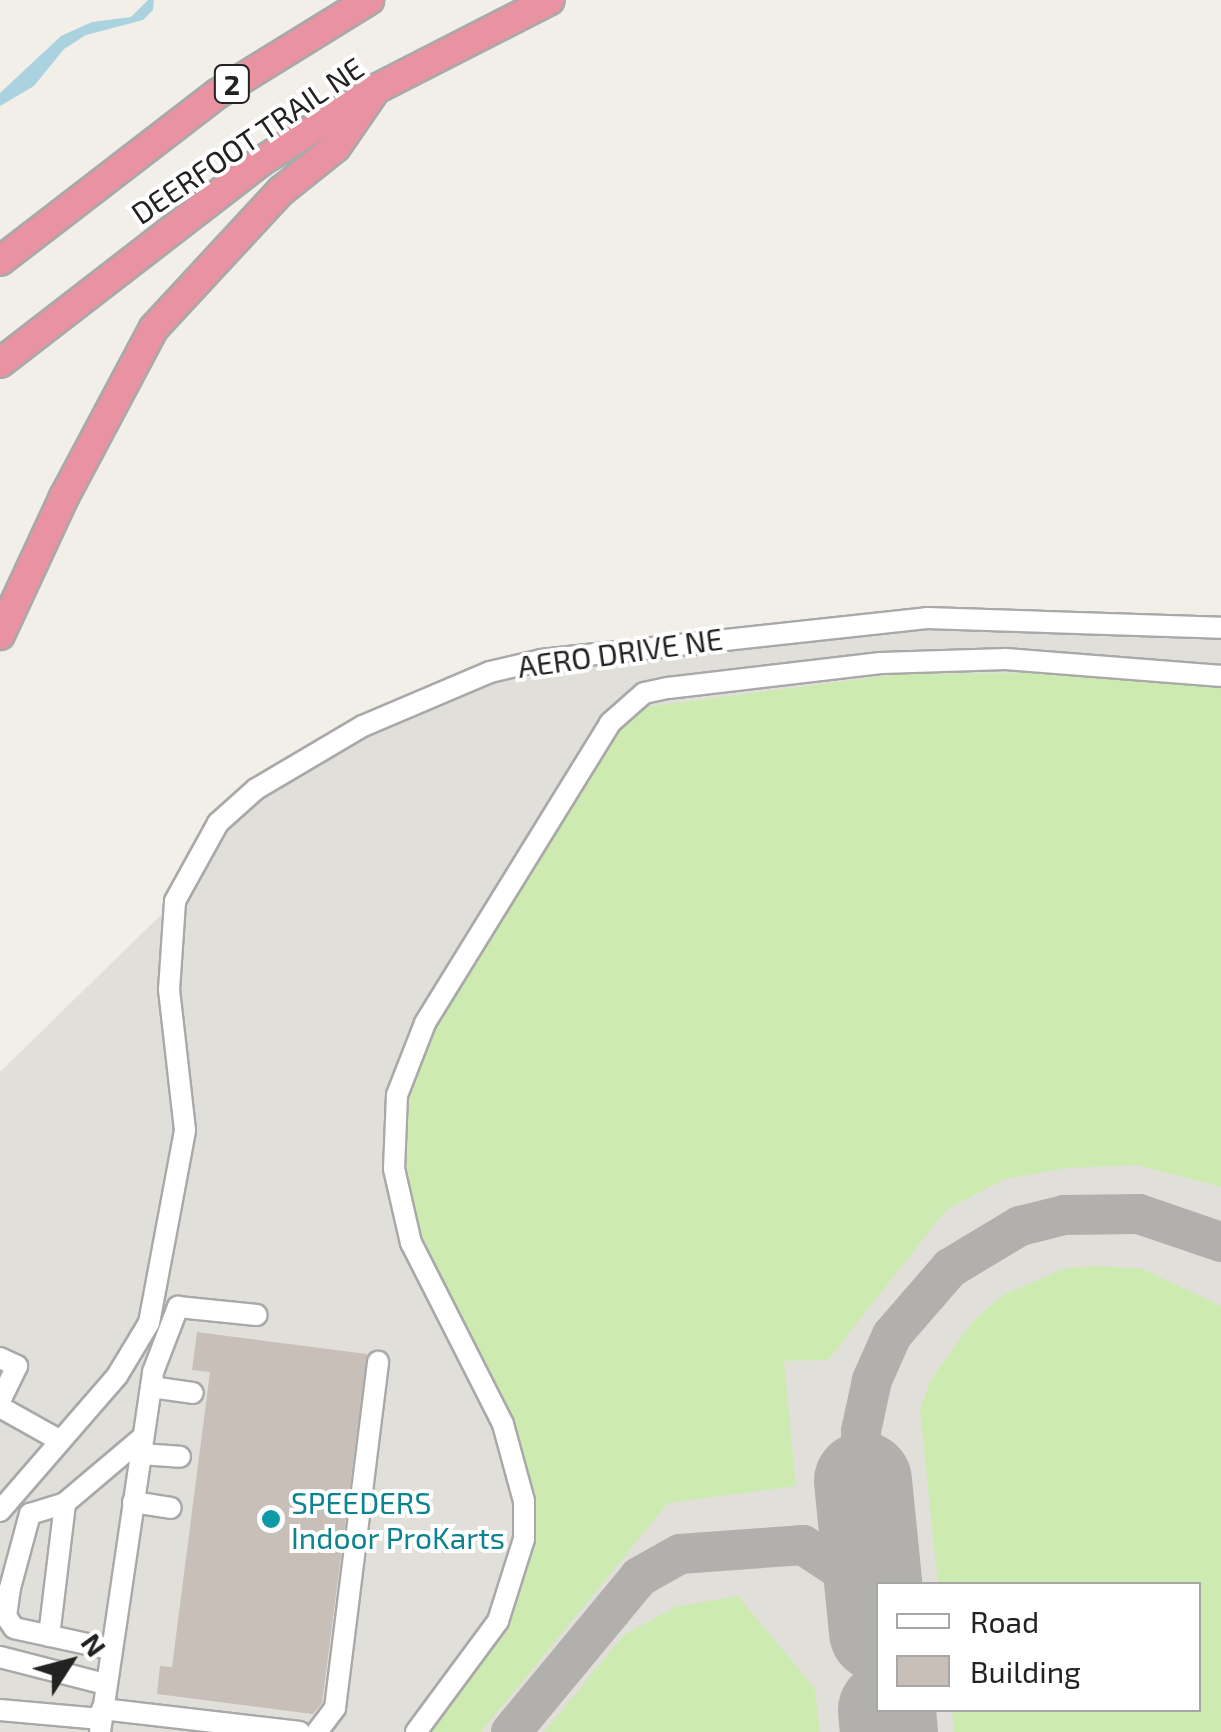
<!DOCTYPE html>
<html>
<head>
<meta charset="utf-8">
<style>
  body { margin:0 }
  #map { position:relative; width:1221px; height:1732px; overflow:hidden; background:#f2efe9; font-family:"Exo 2",sans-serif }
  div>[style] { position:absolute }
  .airport>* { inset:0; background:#e1dfda }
  .grass>* { inset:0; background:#cdebb0 }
  .water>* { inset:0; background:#aad3df }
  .taxiway>* { height:40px; margin:-20px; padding:0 20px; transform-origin:20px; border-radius:20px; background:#b1b0ac }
  .runway>* { height:98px; margin:-49px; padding:0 49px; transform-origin:49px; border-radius:49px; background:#b1b0ac }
  .building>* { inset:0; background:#c7bfb8 }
  .roads { filter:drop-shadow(2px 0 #a9a9a9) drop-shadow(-2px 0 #a9a9a9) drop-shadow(0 2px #a9a9a9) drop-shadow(0 -2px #a9a9a9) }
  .minor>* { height:20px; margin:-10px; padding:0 10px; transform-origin:10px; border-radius:10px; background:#fff }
  .highway>* { height:28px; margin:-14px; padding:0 14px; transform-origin:14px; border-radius:14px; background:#e892a2 }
  .dots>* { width:28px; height:28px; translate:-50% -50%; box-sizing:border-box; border:5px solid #fff; border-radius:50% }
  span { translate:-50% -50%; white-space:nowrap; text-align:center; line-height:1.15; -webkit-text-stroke:8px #fff; paint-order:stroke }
  .shield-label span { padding:2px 8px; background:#fff; border:2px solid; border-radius:8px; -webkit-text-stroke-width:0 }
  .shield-label { font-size:28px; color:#222; font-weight:700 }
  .street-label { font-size:30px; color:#222 }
  .culture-label { font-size:30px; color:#0d838f }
  .left { translate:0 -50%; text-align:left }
  .legend { position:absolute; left:876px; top:1582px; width:325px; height:130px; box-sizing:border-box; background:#fff; border:2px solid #a7a7a7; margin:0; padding:12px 18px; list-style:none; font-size:30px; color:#222 }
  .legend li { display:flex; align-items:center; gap:20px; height:50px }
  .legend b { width:50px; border:2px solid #a7a7a7 }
  .north { position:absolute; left:20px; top:1612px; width:100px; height:100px; -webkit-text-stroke:8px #fff; paint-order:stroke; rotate:54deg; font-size:28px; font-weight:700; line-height:40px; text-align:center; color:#222 }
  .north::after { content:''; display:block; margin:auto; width:35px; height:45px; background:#222; clip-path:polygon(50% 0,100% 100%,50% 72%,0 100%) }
</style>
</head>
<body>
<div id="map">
  <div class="airport">
    <i style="clip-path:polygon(evenodd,1094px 621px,1221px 624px,1221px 1732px,0 1732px,0 1072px,175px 901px,192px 861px,256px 789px,490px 672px,785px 631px,1094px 621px,878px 1584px,1198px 1584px,1198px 1710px,878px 1710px,878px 1584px)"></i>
  </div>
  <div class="grass">
    <i style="clip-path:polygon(1026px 673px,1221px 687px,1221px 1187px,1137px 1165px,1067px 1168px,1005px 1179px,946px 1210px,828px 1360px,784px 1361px,796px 1486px,668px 1503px,481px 1732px,425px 1732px,513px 1613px,532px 1545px,532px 1509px,517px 1439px,418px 1241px,399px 1128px,417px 1054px,619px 727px,644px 707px,899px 674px)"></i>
    <i style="clip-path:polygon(1100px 1266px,1143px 1269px,1221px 1306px,1221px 1732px,954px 1732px,952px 1710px,1198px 1710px,1198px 1584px,938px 1584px,920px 1411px,930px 1381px,972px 1322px,1003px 1295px,1066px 1268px)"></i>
    <i style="clip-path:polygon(738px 1596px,815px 1689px,820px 1732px,544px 1732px,624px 1635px,675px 1607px)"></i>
  </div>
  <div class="water">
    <i style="clip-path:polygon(148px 0,154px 0,153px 10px,143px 20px,86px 35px,64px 49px,34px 86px,0 106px,0 93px,61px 36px,92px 22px,131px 17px)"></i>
  </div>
  <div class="taxiway">
    <i style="left:863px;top:1481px;width:50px;rotate:-92.3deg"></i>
    <i style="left:861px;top:1431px;width:52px;rotate:-77.8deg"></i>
    <i style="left:872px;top:1380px;width:49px;rotate:-66deg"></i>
    <i style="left:892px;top:1335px;width:89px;rotate:-49.1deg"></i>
    <i style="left:950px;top:1268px;width:82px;rotate:-31deg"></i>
    <i style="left:1020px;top:1226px;width:45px;rotate:-14deg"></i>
    <i style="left:1064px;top:1215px;width:75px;rotate:-0.8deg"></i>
    <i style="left:1139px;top:1214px;width:87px;rotate:18.9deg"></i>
    <i style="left:511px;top:1732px;width:201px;rotate:-50.4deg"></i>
    <i style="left:639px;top:1577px;width:47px;rotate:-29.3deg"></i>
    <i style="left:680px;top:1554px;width:123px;rotate:-4.2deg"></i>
    <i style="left:803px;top:1545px;width:56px;rotate:33.4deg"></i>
    <i style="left:850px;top:1576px;width:68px;rotate:65.7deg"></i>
  </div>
  <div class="runway">
    <i style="left:863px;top:1481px;width:152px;rotate:84.3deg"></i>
    <i style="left:887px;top:1710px;width:22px;rotate:85deg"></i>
  </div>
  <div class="building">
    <i style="clip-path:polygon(197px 1332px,367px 1354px,322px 1703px,313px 1714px,157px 1694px,160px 1666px,172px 1667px,210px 1372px,192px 1370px)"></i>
  </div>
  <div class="roads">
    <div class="minor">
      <i style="left:0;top:1358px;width:19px;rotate:25deg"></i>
      <i style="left:17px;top:1366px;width:39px;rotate:116deg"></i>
      <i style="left:151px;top:1387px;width:42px;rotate:8.1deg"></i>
      <i style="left:0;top:1407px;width:65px;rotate:29.3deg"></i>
      <i style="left:141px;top:1454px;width:39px;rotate:4deg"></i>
      <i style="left:133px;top:1502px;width:38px;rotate:9deg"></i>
      <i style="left:0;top:1511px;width:179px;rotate:-49.1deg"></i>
      <i style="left:117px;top:1376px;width:62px;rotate:-58.9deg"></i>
      <i style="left:149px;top:1323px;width:196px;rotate:-79.4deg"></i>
      <i style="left:185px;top:1130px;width:141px;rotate:-96.5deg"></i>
      <i style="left:169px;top:990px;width:89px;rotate:-86.1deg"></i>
      <i style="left:175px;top:901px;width:89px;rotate:-61.1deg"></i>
      <i style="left:218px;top:823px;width:51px;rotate:-41.8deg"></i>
      <i style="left:256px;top:789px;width:124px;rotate:-30.5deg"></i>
      <i style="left:363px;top:726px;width:138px;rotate:-23deg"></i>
      <i style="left:490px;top:672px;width:52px;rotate:-13.2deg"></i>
      <i style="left:541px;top:660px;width:388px;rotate:-6.2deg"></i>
      <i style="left:927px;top:618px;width:294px;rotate:1.9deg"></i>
      <i style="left:49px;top:1636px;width:134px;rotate:-83.1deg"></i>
      <i style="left:110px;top:1649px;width:98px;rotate:-167.7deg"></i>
      <i style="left:14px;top:1628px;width:14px;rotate:-124deg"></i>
      <i style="left:6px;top:1616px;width:28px;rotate:-82deg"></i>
      <i style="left:10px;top:1588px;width:77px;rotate:-74.9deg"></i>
      <i style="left:30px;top:1514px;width:37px;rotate:-17deg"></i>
      <i style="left:65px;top:1503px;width:102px;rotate:-40.2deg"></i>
      <i style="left:0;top:1657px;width:108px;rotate:14.4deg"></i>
      <i style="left:102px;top:1709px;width:199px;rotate:6.6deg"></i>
      <i style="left:0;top:1710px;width:101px;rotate:5.1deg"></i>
      <i style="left:100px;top:1732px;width:364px;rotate:-81.6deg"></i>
      <i style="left:153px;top:1372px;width:70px;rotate:-69deg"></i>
      <i style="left:178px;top:1307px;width:79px;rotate:5.8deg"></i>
      <i style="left:317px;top:1732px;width:30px;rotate:-53deg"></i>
      <i style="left:335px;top:1708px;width:349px;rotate:-82.9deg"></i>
      <i style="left:416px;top:1732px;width:138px;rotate:-53.5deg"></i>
      <i style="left:498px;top:1621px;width:86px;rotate:-72.4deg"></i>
      <i style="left:524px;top:1539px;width:38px;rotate:-90deg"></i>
      <i style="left:524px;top:1501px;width:80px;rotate:-105.3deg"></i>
      <i style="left:503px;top:1424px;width:203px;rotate:-116.9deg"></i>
      <i style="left:411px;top:1243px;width:76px;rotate:-102.9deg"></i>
      <i style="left:394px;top:1169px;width:74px;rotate:-87.7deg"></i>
      <i style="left:397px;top:1095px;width:77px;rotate:-68.7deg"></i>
      <i style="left:425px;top:1023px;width:352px;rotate:-58.3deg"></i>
      <i style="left:610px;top:723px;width:45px;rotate:-41.4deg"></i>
      <i style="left:644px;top:693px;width:25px;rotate:-12deg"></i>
      <i style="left:668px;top:688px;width:214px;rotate:-6.7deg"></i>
      <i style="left:881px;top:663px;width:125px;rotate:-1.8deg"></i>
      <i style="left:1006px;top:659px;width:216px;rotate:4.5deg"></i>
    </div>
    <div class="highway">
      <i style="left:0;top:261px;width:274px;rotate:-37.6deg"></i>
      <i style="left:217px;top:94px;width:179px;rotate:-31.7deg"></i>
      <i style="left:0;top:363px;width:329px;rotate:-37.7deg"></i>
      <i style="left:260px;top:162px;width:137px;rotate:-32.2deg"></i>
      <i style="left:376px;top:89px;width:195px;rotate:-27.1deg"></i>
      <i style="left:0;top:635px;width:152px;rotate:-65.1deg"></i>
      <i style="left:64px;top:497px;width:191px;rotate:-62deg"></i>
      <i style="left:154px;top:328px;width:187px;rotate:-47.2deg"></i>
      <i style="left:281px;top:191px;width:70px;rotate:-38.7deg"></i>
      <i style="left:336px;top:147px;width:70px;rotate:-55.4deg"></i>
    </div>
  </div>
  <div class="dots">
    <i style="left:271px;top:1519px;background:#0f9aa8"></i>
  </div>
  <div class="shield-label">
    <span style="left:232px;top:84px">2</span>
  </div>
  <div class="street-label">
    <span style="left:247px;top:140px;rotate:-34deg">DEERFOOT TRAIL NE</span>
    <span style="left:620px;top:652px;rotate:-8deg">AERO DRIVE NE</span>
  </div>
  <div class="culture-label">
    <span class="left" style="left:291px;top:1519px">SPEEDERS<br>Indoor ProKarts</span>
  </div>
  <ul class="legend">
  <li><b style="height:12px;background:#fff"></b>Road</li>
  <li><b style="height:28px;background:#c7bfb8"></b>Building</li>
  </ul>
  <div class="north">N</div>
</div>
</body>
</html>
